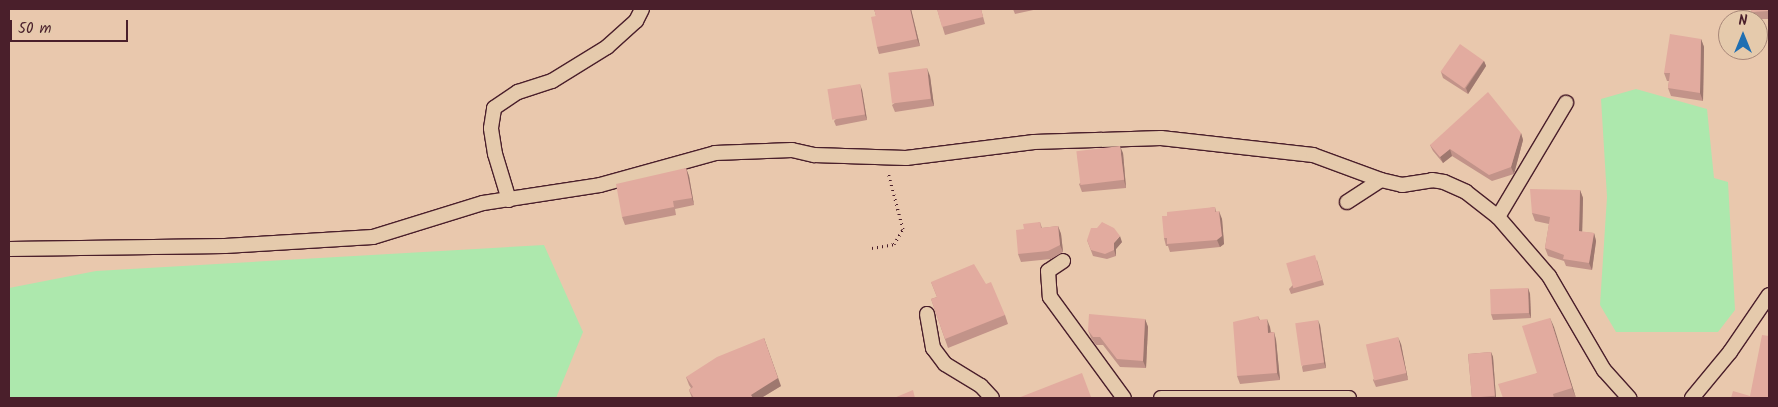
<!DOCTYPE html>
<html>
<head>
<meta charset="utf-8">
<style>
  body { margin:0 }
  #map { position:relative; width:1778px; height:407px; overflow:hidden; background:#e9c8ad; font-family:Kalam,sans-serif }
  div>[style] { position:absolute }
  .green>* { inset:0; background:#ade8ad }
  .path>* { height:3px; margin-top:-1.5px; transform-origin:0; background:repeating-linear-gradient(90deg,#4a1f2b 0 1px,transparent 0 5px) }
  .roads { filter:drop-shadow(1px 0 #4a1f2b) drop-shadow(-1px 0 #4a1f2b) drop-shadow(0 1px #4a1f2b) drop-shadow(0 -1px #4a1f2b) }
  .minor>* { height:14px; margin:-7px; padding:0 7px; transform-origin:7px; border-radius:7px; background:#e5caac }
  .wall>* { inset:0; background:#c29389 }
  .shaded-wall>* { inset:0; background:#9e786f }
  .building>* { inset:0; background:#e2ab9f; transform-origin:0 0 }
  span { translate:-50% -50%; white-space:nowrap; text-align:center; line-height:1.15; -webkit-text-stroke:4.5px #e5caac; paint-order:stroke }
  .frame { position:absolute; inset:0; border:10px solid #4a1f2b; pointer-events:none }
  .north { position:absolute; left:1718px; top:10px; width:50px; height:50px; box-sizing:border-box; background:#e5caac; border:1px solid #a78678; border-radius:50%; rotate:0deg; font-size:14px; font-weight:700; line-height:20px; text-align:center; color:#4a1f2b }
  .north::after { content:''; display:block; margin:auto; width:18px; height:22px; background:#1f6fb2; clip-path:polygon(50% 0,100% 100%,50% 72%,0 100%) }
  .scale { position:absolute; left:10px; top:20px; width:118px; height:22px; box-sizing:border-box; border:2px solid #4a1f2b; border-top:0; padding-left:6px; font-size:15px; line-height:18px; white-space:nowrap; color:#4a1f2b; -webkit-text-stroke:4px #e5caac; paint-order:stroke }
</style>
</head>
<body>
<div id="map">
  <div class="green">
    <i style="clip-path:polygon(1636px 89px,1707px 109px,1714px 178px,1728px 182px,1735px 310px,1718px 332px,1616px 332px,1600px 305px,1607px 197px,1601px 99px)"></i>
    <i style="clip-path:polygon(544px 245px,583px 332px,556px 398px,9px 398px,9px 288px,96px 271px)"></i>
  </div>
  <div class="path">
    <i style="left:872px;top:248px;width:22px;rotate:-10deg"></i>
    <i style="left:894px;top:244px;width:17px;rotate:-59deg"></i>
    <i style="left:903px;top:229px;width:59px;rotate:-104.7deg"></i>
  </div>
  <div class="roads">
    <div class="minor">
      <i style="left:509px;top:200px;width:48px;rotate:-106.9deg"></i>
      <i style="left:495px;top:154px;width:26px;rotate:-99deg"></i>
      <i style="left:491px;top:128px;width:20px;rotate:-81deg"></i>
      <i style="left:494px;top:108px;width:29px;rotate:-34deg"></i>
      <i style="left:518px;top:92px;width:36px;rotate:-18deg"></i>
      <i style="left:552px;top:81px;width:65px;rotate:-31.7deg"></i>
      <i style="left:607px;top:47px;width:39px;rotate:-42deg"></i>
      <i style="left:636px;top:21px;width:13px;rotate:-63deg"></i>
      <i style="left:1347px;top:202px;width:40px;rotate:-32.9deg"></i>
      <i style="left:1498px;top:217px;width:133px;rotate:-59.2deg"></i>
      <i style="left:9px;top:249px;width:216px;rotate:-0.8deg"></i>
      <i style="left:225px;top:246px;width:148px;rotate:-3.5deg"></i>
      <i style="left:373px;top:237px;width:115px;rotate:-17.2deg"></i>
      <i style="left:483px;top:203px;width:118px;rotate:-8.7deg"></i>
      <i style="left:600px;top:185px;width:119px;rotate:-15.5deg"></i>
      <i style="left:715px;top:153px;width:77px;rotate:-2.2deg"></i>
      <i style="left:792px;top:150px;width:23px;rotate:13deg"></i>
      <i style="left:814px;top:155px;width:92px;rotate:1.9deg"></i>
      <i style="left:906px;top:158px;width:129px;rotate:-7.1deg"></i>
      <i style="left:1034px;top:142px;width:127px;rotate:-1.8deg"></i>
      <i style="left:1161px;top:138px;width:153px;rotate:6.4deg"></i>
      <i style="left:1313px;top:155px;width:72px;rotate:20.2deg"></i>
      <i style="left:1381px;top:180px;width:22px;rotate:13deg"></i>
      <i style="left:1402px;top:185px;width:30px;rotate:-9deg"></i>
      <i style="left:1432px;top:180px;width:12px;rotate:9deg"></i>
      <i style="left:1444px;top:182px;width:24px;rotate:24deg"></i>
      <i style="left:1466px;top:192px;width:41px;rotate:38deg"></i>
      <i style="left:1498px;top:217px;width:78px;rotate:49.2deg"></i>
      <i style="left:1549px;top:276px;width:109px;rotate:59.7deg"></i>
      <i style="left:1604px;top:370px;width:38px;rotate:48deg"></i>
      <i style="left:1063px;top:261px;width:18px;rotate:146deg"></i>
      <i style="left:1048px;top:271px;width:26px;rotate:86deg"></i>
      <i style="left:1050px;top:297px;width:125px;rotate:53.8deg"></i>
      <i style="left:927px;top:314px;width:35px;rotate:80deg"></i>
      <i style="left:933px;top:348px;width:20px;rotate:53deg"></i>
      <i style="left:945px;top:364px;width:42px;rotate:31.4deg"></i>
      <i style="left:981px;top:386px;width:16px;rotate:47deg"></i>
      <i style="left:1161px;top:398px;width:188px"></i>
      <i style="left:1692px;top:398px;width:60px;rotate:-50.4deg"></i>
      <i style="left:1730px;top:352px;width:69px;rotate:-55.6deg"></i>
    </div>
  </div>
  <div class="wall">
    <i style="clip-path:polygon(874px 9px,911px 9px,920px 46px,879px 54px,877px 47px,876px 16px)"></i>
    <i style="clip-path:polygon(937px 9px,981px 9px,985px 24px,945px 35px)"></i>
    <i style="clip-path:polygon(1013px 9px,1038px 9px,1015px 14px)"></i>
    <i style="clip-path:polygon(1769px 9px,1769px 19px,1754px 19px,1751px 12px)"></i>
    <i style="clip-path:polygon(1701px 39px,1704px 47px,1703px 101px,1671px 96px,1668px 88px,1669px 81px,1667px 81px,1664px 73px)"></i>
    <i style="clip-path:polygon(1484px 61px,1486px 66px,1468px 94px,1443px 78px,1441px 72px)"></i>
    <i style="clip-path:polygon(930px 76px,934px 106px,895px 112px,892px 105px)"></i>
    <i style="clip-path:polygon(862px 90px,867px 120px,836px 126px,834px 121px)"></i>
    <i style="clip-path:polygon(1521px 133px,1523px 140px,1514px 174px,1492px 181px,1452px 156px,1443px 163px,1433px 151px,1430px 145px)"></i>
    <i style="clip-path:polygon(1123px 153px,1126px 188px,1082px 192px,1079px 184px)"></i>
    <i style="clip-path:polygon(686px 168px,689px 176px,694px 205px,675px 209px,676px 215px,625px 225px,622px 217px)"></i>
    <i style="clip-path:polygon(1580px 190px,1583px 198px,1582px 232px,1594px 233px,1596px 241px,1592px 270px,1566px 266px,1564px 261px,1548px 256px,1545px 248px,1549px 224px,1535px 221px,1532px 213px)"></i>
    <i style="clip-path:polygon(1215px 207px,1216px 211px,1222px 219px,1224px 244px,1220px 247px,1170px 252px,1168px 246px,1166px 246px,1164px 238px,1167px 216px)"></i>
    <i style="clip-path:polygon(1040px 222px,1042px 228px,1058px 226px,1061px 234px,1063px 252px,1051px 259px,1021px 262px,1018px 254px,1024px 229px)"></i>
    <i style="clip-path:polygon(1087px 240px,1122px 242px,1116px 249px,1116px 256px,1107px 259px,1093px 256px)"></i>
    <i style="clip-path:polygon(1317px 260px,1324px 285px,1291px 294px,1289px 289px)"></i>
    <i style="clip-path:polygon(931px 282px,1005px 315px,1008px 324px,948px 348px,931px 299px,937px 297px)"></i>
    <i style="clip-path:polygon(1528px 288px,1530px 294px,1531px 318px,1493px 320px,1491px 314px)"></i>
    <i style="clip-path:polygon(1258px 316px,1260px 320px,1270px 327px,1271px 332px,1274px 332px,1276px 340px,1280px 380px,1240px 384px,1237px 376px)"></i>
    <i style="clip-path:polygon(1550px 318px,1576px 398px,1503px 398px,1537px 373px)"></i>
    <i style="clip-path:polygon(1145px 319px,1148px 327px,1146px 368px,1120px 367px,1103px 345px,1096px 345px,1091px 338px,1088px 330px)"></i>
    <i style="clip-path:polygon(1320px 325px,1326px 368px,1303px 372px,1302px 367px)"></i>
    <i style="clip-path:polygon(1401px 344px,1408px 380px,1376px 387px,1373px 380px)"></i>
    <i style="clip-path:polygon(1491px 352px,1493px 357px,1496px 398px,1472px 398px,1468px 354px)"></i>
    <i style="clip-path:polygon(686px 377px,781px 386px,761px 398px,692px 398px,689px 390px,691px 388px,689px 385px)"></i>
  </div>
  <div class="shaded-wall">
    <i style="clip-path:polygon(910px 9px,911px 9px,920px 46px,917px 39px)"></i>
    <i style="clip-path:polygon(1701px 39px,1704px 47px,1703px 101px,1700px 93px)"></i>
    <i style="clip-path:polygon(1484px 61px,1486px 66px,1468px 94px,1466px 88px)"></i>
    <i style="clip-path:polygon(927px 68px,930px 76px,934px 106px,931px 99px)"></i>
    <i style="clip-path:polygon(860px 84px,862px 90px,867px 120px,865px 115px)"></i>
    <i style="clip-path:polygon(1521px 133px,1523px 140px,1514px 174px,1511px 167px)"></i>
    <i style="clip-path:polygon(1120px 146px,1123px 153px,1126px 188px,1124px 180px)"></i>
    <i style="clip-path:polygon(1450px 149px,1452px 156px,1443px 163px,1440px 157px)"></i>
    <i style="clip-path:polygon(686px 168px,689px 176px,694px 205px,692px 198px)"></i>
    <i style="clip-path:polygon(1580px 190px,1583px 198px,1582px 239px,1579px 231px)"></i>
    <i style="clip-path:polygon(1219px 211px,1222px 219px,1224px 244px,1220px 247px,1217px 240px)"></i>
    <i style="clip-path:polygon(1058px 226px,1061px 234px,1063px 252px,1060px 245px)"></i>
    <i style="clip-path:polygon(1594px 233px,1596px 241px,1592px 270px,1589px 263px)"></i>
    <i style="clip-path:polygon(1120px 236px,1122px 242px,1116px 249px,1116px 256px,1114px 250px,1114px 243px)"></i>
    <i style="clip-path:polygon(1528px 288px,1530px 294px,1531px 318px,1529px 313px)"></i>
    <i style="clip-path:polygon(1550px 318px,1554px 327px,1576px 398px,1572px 388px)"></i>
    <i style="clip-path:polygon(1145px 319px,1148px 327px,1146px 368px,1143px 361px)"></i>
    <i style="clip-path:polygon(1267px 319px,1270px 327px,1271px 340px,1268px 333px)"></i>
    <i style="clip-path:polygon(1318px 320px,1320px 325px,1326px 368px,1324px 363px)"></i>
    <i style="clip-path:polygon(1274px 332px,1276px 340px,1280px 380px,1277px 373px)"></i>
    <i style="clip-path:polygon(1398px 337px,1401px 344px,1408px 380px,1406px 373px)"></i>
    <i style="clip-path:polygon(764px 338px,781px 386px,761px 398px,752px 398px,751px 395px)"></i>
    <i style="clip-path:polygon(1491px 352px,1493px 357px,1496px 398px,1495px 398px,1495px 396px)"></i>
  </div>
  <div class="building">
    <i style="clip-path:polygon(874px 9px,910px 9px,917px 39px,877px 47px,871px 17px,876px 16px)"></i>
    <i style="clip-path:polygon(937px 9px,981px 9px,983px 17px,942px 27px)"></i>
    <i style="clip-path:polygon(1751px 9px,1769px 9px,1769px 11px,1751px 12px)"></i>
    <i style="clip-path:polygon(1670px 34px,1701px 39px,1700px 93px,1668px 88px,1670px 73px,1664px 73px)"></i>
    <i style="left:1460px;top:44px;width:29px;height:34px;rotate:35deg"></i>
    <i style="left:927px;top:68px;width:31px;height:39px;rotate:83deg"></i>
    <i style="left:860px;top:84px;width:31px;height:33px;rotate:81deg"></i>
    <i style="clip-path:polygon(1488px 92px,1521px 133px,1511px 167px,1489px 175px,1450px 149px,1440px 157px,1430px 145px)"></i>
    <i style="left:1120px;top:146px;width:34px;height:44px;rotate:83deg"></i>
    <i style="clip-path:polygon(686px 168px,692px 198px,673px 201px,674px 207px,622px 217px,616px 184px)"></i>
    <i style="clip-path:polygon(1530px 189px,1580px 190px,1579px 231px,1594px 233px,1589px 263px,1563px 259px,1564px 255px,1545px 248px,1550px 217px,1532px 213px)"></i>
    <i style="clip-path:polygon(1215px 207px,1215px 212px,1219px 211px,1222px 236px,1217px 240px,1167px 244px,1167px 238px,1164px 238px,1162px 216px,1167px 216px,1167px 212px)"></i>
    <i style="clip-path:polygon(1040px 222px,1041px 228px,1058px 226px,1060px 245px,1048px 251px,1018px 254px,1016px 230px,1024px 229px,1023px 224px)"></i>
    <i style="clip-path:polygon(1102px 222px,1114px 228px,1120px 236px,1114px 243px,1114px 250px,1105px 254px,1091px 250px,1087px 240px,1091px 228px,1097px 228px)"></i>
    <i style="left:1315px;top:255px;width:26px;height:30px;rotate:74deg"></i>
    <i style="clip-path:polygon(974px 264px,986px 284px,991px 282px,1005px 315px,945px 339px,931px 299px,937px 297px,931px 282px)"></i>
    <i style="left:1528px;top:288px;width:25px;height:38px;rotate:88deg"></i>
    <i style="clip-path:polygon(1089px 314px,1145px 319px,1143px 361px,1117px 359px,1100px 337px,1093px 337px,1088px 330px)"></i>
    <i style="clip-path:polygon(1258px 316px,1259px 320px,1267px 319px,1268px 333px,1274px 332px,1277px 373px,1237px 376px,1233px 322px)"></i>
    <i style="clip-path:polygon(1550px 318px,1572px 388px,1553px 394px,1554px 398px,1503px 398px,1498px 384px,1537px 373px,1522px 326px)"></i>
    <i style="left:1318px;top:320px;width:43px;height:23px;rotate:82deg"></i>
    <i style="clip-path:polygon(1762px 335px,1769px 336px,1769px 398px,1731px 398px,1733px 391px,1750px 396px)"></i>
    <i style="left:1398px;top:337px;width:37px;height:33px;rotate:77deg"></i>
    <i style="clip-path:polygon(764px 338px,778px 378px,751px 395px,753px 398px,694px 398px,689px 390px,693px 387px,686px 377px,717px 357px)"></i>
    <i style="left:1491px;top:352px;width:44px;height:23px;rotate:85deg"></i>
    <i style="clip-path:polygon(1082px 373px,1091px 397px,1088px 398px,1018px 398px)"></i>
    <i style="clip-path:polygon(913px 390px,915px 398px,894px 398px)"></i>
  </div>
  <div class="frame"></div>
  <div class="north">N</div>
  <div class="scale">50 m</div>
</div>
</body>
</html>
